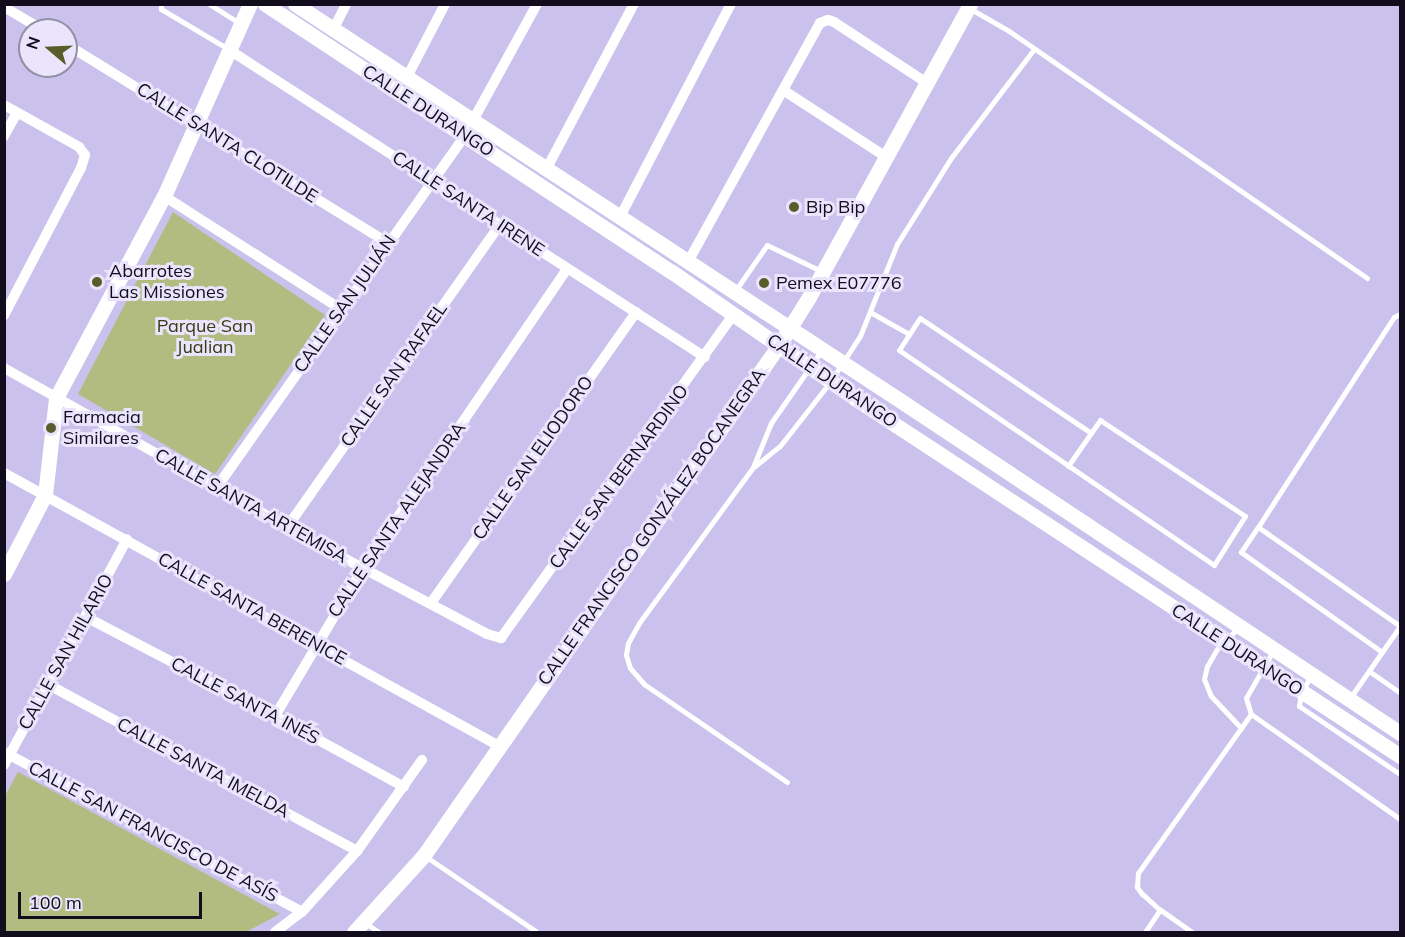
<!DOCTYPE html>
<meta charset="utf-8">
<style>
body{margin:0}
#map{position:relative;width:1405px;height:937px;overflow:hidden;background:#cac1ed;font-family:Mulish,sans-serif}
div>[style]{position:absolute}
.green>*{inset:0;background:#b3bc80}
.lane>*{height:5px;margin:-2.5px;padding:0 2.5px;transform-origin:2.5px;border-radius:2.5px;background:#fff}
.street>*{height:10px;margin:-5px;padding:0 5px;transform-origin:5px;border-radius:5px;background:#fff}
.secondary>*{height:15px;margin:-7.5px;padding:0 7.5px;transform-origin:7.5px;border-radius:7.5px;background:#fff}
.dots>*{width:16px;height:16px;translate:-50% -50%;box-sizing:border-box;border:3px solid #eae5fc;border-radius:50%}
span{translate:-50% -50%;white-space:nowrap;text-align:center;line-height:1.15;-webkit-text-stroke:6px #eae5fc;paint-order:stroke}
.street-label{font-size:18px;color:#110d1c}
.poi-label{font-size:18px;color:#110d1c}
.left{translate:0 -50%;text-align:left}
.park-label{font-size:18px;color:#373b14}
.frame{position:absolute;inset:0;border:6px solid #110d1c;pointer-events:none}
.north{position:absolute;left:18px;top:18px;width:60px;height:60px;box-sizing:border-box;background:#eae5fc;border:2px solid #938fa2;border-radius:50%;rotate:289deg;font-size:16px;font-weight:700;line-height:24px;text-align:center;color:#110d1c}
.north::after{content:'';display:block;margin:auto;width:21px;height:27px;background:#575d2b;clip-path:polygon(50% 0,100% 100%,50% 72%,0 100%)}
.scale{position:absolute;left:18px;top:892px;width:184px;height:27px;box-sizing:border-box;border:3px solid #110d1c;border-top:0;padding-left:8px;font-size:18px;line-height:21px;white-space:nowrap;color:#110d1c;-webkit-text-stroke:4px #eae5fc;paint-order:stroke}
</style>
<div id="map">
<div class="green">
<i style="clip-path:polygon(173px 212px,325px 315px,215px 474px,78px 394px)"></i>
<i style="clip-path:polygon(18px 772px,280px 914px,246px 932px,5px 932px,5px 796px)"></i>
</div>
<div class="lane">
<i style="left:161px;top:4px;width:5px;rotate:90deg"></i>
<i style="left:161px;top:9px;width:78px;rotate:30.8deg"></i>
<i style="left:209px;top:4px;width:38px;rotate:32deg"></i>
<i style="left:969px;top:8px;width:46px;rotate:29.9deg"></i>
<i style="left:1009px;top:31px;width:435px;rotate:34.6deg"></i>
<i style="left:735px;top:291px;width:56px;rotate:-55.2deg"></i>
<i style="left:767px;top:245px;width:60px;rotate:25.7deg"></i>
<i style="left:870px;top:312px;width:45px;rotate:29.4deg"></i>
<i style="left:920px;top:318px;width:206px;rotate:33.9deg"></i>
<i style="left:1091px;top:433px;width:16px;rotate:-55deg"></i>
<i style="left:1100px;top:420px;width:174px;rotate:33.5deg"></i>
<i style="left:1245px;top:516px;width:58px;rotate:122.3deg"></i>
<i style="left:1214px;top:565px;width:381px;rotate:-145.7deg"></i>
<i style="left:899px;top:350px;width:38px;rotate:-57deg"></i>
<i style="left:755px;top:466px;width:32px;rotate:-39deg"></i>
<i style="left:780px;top:446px;width:81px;rotate:-52deg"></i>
<i style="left:830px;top:382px;width:55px;rotate:-56.9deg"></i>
<i style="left:860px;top:336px;width:99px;rotate:-68.1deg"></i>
<i style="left:897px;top:244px;width:102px;rotate:-57.9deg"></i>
<i style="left:951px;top:158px;width:137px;rotate:-52.7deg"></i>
<i style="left:1068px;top:466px;width:40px;rotate:-55.1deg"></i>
<i style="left:1258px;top:527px;width:250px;rotate:-57.1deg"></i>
<i style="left:1394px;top:317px;width:7px;rotate:-27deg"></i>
<i style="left:1239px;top:627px;width:31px;rotate:135deg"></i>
<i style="left:1217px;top:649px;width:20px;rotate:120deg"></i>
<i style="left:1207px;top:666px;width:13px;rotate:103deg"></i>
<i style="left:1204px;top:679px;width:18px;rotate:68deg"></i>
<i style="left:1211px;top:696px;width:44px;rotate:46.8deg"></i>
<i style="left:1273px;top:651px;width:54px;rotate:119.9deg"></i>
<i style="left:1246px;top:698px;width:17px;rotate:73deg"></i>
<i style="left:1251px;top:714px;width:182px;rotate:35.2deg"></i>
<i style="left:1382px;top:652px;width:173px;rotate:-144.7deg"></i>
<i style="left:1241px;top:552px;width:30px;rotate:-56deg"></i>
<i style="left:1258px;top:527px;width:173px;rotate:34.9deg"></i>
<i style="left:1369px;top:671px;width:38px;rotate:35deg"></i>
<i style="left:1311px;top:676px;width:19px;rotate:122deg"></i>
<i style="left:1301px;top:692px;width:14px;rotate:98deg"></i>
<i style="left:1299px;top:706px;width:122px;rotate:34deg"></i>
<i style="left:1350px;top:698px;width:88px;rotate:-55.2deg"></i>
<i style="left:787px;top:782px;width:173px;rotate:-145.6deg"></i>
<i style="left:644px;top:684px;width:21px;rotate:-131deg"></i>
<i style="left:630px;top:668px;width:14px;rotate:-107deg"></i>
<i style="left:626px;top:655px;width:12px;rotate:-81deg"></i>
<i style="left:628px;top:643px;width:23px;rotate:-61deg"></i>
<i style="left:639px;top:623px;width:193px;rotate:-53.8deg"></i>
<i style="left:753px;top:467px;width:48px;rotate:-67.8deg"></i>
<i style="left:771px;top:423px;width:88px;rotate:-55.2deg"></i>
<i style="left:425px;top:856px;width:135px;rotate:34.2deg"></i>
<i style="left:365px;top:923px;width:17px;rotate:33deg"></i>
<i style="left:1145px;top:932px;width:27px;rotate:-56deg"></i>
<i style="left:1192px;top:932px;width:39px;rotate:-145deg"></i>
<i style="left:1160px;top:910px;width:24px;rotate:-138deg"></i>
<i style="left:1142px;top:894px;width:9px;rotate:-126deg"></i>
<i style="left:1137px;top:887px;width:14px;rotate:-86deg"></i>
<i style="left:1138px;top:873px;width:195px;rotate:-54.6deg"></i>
</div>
<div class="street">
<i style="left:4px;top:7px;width:45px;rotate:30.5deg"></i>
<i style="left:333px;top:30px;width:29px;rotate:-63deg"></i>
<i style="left:66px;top:44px;width:379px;rotate:31.7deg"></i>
<i style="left:231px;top:51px;width:564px;rotate:32.85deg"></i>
<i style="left:406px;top:79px;width:85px;rotate:-62.5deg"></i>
<i style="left:783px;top:90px;width:123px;rotate:33deg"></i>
<i style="left:4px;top:105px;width:86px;rotate:29.2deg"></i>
<i style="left:79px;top:147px;width:10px;rotate:53deg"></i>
<i style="left:85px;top:155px;width:14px;rotate:107deg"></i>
<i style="left:81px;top:168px;width:166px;rotate:117.6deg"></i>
<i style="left:4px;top:136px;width:26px;rotate:-61deg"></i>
<i style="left:547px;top:168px;width:186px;rotate:-62.1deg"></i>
<i style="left:164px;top:196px;width:210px;rotate:32.6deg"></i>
<i style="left:620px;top:217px;width:240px;rotate:-62.5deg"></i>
<i style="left:688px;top:262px;width:273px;rotate:-61.1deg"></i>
<i style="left:820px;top:23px;width:9px;rotate:-21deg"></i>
<i style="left:828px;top:20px;width:6px;rotate:18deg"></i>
<i style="left:834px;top:22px;width:111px;rotate:33.3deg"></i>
<i style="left:4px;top:368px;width:364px;rotate:29.3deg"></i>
<i style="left:321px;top:546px;width:188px;rotate:27.9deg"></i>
<i style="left:487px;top:634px;width:15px;rotate:16deg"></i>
<i style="left:501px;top:638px;width:399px;rotate:-54.3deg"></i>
<i style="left:4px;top:473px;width:565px;rotate:28.88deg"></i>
<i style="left:217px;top:487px;width:431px;rotate:-54.8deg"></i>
<i style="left:465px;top:135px;width:149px;rotate:-61.2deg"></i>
<i style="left:288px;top:526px;width:369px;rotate:-54.9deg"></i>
<i style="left:431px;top:603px;width:356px;rotate:-54.8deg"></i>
<i style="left:86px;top:617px;width:213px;rotate:27.6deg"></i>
<i style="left:275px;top:716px;width:147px;rotate:28.8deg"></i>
<i style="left:49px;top:685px;width:350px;rotate:28.3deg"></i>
<i style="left:275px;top:716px;width:172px;rotate:-59.3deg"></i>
<i style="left:363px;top:568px;width:362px;rotate:-55.7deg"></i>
<i style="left:4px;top:752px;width:338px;rotate:28.2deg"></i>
<i style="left:4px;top:765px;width:257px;rotate:-61.4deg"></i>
<i style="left:275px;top:932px;width:34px;rotate:-37deg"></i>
<i style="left:302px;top:912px;width:82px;rotate:-48deg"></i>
<i style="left:357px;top:851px;width:112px;rotate:-54.5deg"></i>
</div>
<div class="secondary">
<i style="left:265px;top:4px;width:487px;rotate:33.4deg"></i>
<i style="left:672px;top:272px;width:224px;rotate:34.6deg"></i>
<i style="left:856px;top:399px;width:651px;rotate:33.27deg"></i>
<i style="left:295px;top:4px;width:732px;rotate:33.23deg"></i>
<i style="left:907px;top:405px;width:592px;rotate:33.64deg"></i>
<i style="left:4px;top:574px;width:89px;rotate:-62.6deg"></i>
<i style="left:45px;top:495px;width:98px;rotate:-83.5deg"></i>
<i style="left:56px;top:398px;width:229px;rotate:-61.9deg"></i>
<i style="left:164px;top:196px;width:210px;rotate:-65.9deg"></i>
<i style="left:354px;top:932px;width:104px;rotate:-47.7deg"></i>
<i style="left:424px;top:855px;width:621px;rotate:-55.16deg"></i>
<i style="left:779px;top:345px;width:57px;rotate:-58deg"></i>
<i style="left:809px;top:297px;width:334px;rotate:-61.2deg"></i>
</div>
<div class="dots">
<i style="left:794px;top:207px;background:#575d2b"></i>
<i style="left:97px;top:282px;background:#575d2b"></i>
<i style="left:764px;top:283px;background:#575d2b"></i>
<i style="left:51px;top:428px;background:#575d2b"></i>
</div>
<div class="street-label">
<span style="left:428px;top:111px;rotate:33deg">CALLE DURANGO</span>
<span style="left:227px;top:143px;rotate:32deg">CALLE SANTA CLOTILDE</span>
<span style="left:468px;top:204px;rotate:33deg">CALLE SANTA IRENE</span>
<span style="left:345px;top:304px;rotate:-55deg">CALLE SAN JULIÁN</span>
<span style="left:394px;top:375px;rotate:-55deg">CALLE SAN RAFAEL</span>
<span style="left:832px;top:381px;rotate:34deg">CALLE DURANGO</span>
<span style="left:533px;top:458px;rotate:-55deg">CALLE SAN ELIODORO</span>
<span style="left:619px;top:477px;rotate:-54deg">CALLE SAN BERNARDINO</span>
<span style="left:251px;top:506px;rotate:29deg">CALLE SANTA ARTEMISA</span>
<span style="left:397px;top:520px;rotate:-56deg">CALLE SANTA ALEJANDRA</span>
<span style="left:652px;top:527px;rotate:-55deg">CALLE FRANCISCO GONZÁLEZ BOCANEGRA</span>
<span style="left:252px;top:609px;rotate:29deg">CALLE SANTA BERENICE</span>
<span style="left:1237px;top:650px;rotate:33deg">CALLE DURANGO</span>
<span style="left:66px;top:652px;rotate:-61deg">CALLE SAN HILARIO</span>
<span style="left:245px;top:701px;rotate:28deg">CALLE SANTA INÉS</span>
<span style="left:203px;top:768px;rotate:28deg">CALLE SANTA IMELDA</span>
<span style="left:153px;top:832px;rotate:28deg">CALLE SAN FRANCISCO DE ASÍS</span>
</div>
<div class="poi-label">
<span class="left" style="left:806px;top:207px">Bip Bip</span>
<span class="left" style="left:109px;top:282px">Abarrotes<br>Las Missiones</span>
<span class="left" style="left:776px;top:283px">Pemex E07776</span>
<span class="left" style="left:63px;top:428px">Farmacia<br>Similares</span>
</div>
<div class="park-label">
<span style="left:205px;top:337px">Parque San<br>Jualian</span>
</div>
<div class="frame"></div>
<div class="north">N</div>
<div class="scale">100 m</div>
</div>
